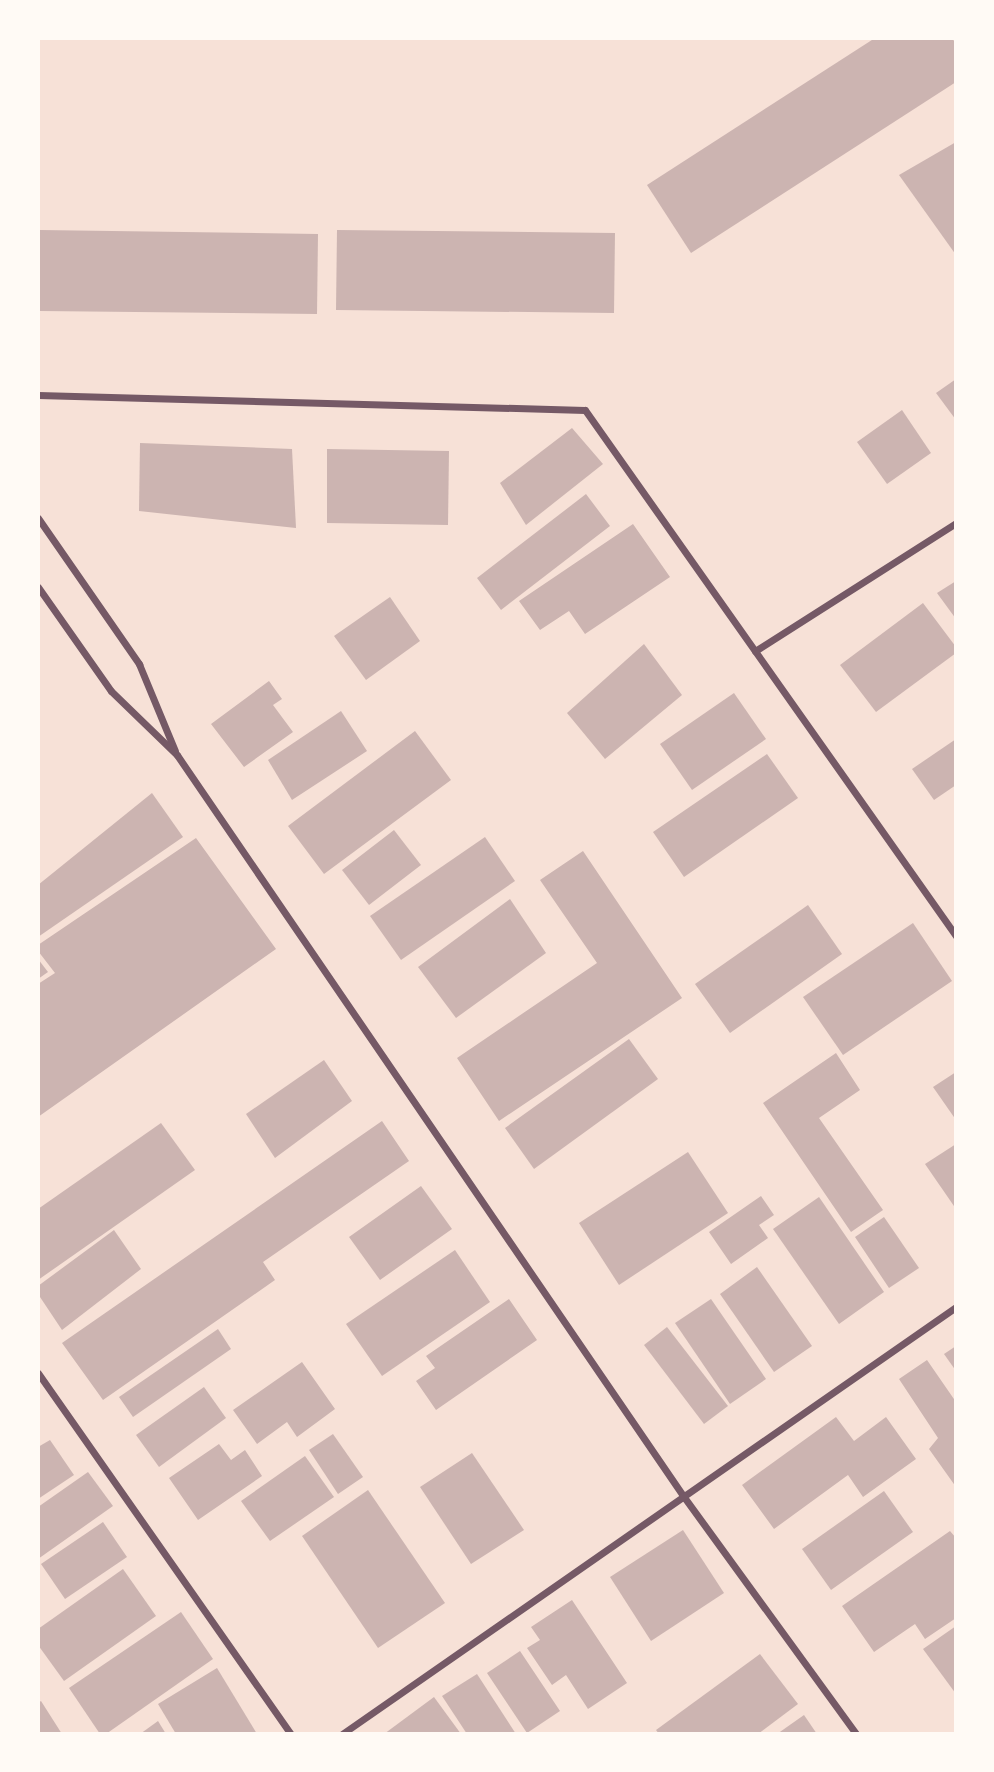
<!DOCTYPE html>
<style>
body{margin:0}
#map{position:relative;width:994px;height:1772px;overflow:hidden;background:#f7e1d7;font-family:"Roboto Condensed",sans-serif}
div>[style]{position:absolute}
.building>*{inset:0;background:#ccb4b1}
.minor>*{height:7px;margin:-3.5px;padding:0 3.5px;transform-origin:3.5px;border-radius:3.5px;background:#755966}
span{translate:-50% -50%;white-space:nowrap;text-align:center;line-height:1.15;-webkit-text-stroke:5px #fffaf5;paint-order:stroke}
.frame{position:absolute;inset:0;border:40px solid #fffaf5;pointer-events:none}
</style>
<div id="map">
<div class="building">
<i style="clip-path:polygon(875px 38px,952px 38px,956px 44px,956px 82px,691px 253px,647px 185px)"></i>
<i style="clip-path:polygon(956px 142px,956px 255px,899px 175px)"></i>
<i style="clip-path:polygon(40px 230px,318px 234px,317px 314px,40px 311px)"></i>
<i style="clip-path:polygon(337px 230px,615px 233px,614px 313px,336px 310px)"></i>
<i style="clip-path:polygon(956px 379px,956px 420px,936px 393px)"></i>
<i style="clip-path:polygon(902px 410px,931px 453px,887px 484px,857px 442px)"></i>
<i style="clip-path:polygon(572px 428px,603px 464px,526px 525px,500px 483px)"></i>
<i style="clip-path:polygon(140px 443px,292px 449px,296px 528px,139px 511px)"></i>
<i style="clip-path:polygon(327px 449px,449px 451px,448px 525px,327px 523px)"></i>
<i style="clip-path:polygon(586px 494px,610px 526px,501px 610px,477px 578px)"></i>
<i style="clip-path:polygon(633px 524px,670px 577px,585px 634px,569px 611px,540px 630px,519px 601px)"></i>
<i style="clip-path:polygon(956px 581px,956px 619px,937px 593px)"></i>
<i style="clip-path:polygon(390px 597px,420px 641px,366px 680px,334px 636px)"></i>
<i style="clip-path:polygon(923px 603px,956px 647px,956px 653px,876px 712px,840px 665px)"></i>
<i style="clip-path:polygon(644px 644px,682px 695px,605px 759px,567px 713px)"></i>
<i style="clip-path:polygon(269px 681px,282px 699px,273px 705px,293px 732px,244px 767px,211px 724px)"></i>
<i style="clip-path:polygon(734px 693px,766px 739px,692px 790px,660px 744px)"></i>
<i style="clip-path:polygon(341px 711px,367px 751px,292px 800px,268px 760px)"></i>
<i style="clip-path:polygon(415px 731px,451px 780px,324px 874px,288px 826px)"></i>
<i style="clip-path:polygon(956px 739px,956px 785px,934px 800px,912px 769px)"></i>
<i style="clip-path:polygon(767px 754px,798px 798px,684px 877px,653px 832px)"></i>
<i style="clip-path:polygon(152px 793px,183px 837px,38px 937px,38px 885px)"></i>
<i style="clip-path:polygon(394px 830px,421px 865px,369px 905px,342px 870px)"></i>
<i style="clip-path:polygon(485px 837px,515px 881px,401px 960px,370px 916px)"></i>
<i style="clip-path:polygon(196px 838px,276px 949px,38px 1117px,38px 984px,55px 973px,38px 951px,38px 945px)"></i>
<i style="clip-path:polygon(583px 851px,682px 998px,499px 1121px,457px 1058px,597px 963px,540px 880px)"></i>
<i style="clip-path:polygon(510px 899px,546px 953px,456px 1018px,418px 967px)"></i>
<i style="clip-path:polygon(808px 905px,842px 954px,730px 1033px,695px 984px)"></i>
<i style="clip-path:polygon(913px 923px,952px 981px,843px 1055px,803px 997px)"></i>
<i style="clip-path:polygon(38px 959px,48px 972px,38px 979px)"></i>
<i style="clip-path:polygon(629px 1039px,658px 1079px,534px 1169px,505px 1128px)"></i>
<i style="clip-path:polygon(836px 1053px,860px 1090px,819px 1118px,883px 1210px,851px 1232px,763px 1103px)"></i>
<i style="clip-path:polygon(324px 1060px,352px 1101px,275px 1158px,246px 1114px)"></i>
<i style="clip-path:polygon(956px 1072px,956px 1120px,933px 1087px)"></i>
<i style="clip-path:polygon(382px 1121px,409px 1161px,263px 1262px,275px 1280px,103px 1400px,62px 1343px)"></i>
<i style="clip-path:polygon(161px 1123px,195px 1170px,38px 1280px,38px 1209px)"></i>
<i style="clip-path:polygon(956px 1144px,956px 1209px,925px 1164px)"></i>
<i style="clip-path:polygon(688px 1152px,728px 1213px,619px 1285px,579px 1223px)"></i>
<i style="clip-path:polygon(421px 1186px,452px 1229px,380px 1280px,349px 1237px)"></i>
<i style="clip-path:polygon(761px 1196px,774px 1215px,759px 1225px,768px 1238px,731px 1264px,709px 1232px)"></i>
<i style="clip-path:polygon(819px 1197px,884px 1292px,839px 1324px,773px 1229px)"></i>
<i style="clip-path:polygon(884px 1217px,919px 1268px,889px 1288px,855px 1237px)"></i>
<i style="clip-path:polygon(114px 1230px,141px 1269px,62px 1330px,38px 1294px,38px 1286px)"></i>
<i style="clip-path:polygon(455px 1250px,490px 1302px,382px 1376px,346px 1324px)"></i>
<i style="clip-path:polygon(757px 1267px,812px 1346px,774px 1372px,720px 1294px)"></i>
<i style="clip-path:polygon(509px 1299px,537px 1340px,436px 1410px,416px 1381px,435px 1368px,426px 1356px)"></i>
<i style="clip-path:polygon(711px 1299px,766px 1379px,730px 1404px,675px 1323px)"></i>
<i style="clip-path:polygon(667px 1327px,728px 1406px,704px 1424px,644px 1345px)"></i>
<i style="clip-path:polygon(218px 1329px,231px 1349px,133px 1417px,119px 1397px)"></i>
<i style="clip-path:polygon(956px 1346px,956px 1371px,944px 1354px)"></i>
<i style="clip-path:polygon(927px 1360px,956px 1402px,956px 1487px,929px 1449px,938px 1438px,899px 1379px)"></i>
<i style="clip-path:polygon(302px 1362px,335px 1409px,297px 1437px,287px 1422px,257px 1444px,233px 1410px)"></i>
<i style="clip-path:polygon(204px 1387px,226px 1418px,159px 1467px,136px 1435px)"></i>
<i style="clip-path:polygon(836px 1417px,854px 1441px,886px 1417px,916px 1459px,863px 1497px,848px 1475px,774px 1529px,742px 1485px)"></i>
<i style="clip-path:polygon(333px 1434px,363px 1477px,338px 1494px,309px 1450px)"></i>
<i style="clip-path:polygon(50px 1440px,74px 1475px,38px 1499px,38px 1447px)"></i>
<i style="clip-path:polygon(219px 1444px,231px 1460px,245px 1450px,262px 1476px,198px 1520px,169px 1478px)"></i>
<i style="clip-path:polygon(472px 1453px,524px 1530px,471px 1564px,420px 1487px)"></i>
<i style="clip-path:polygon(305px 1456px,334px 1497px,270px 1541px,241px 1501px)"></i>
<i style="clip-path:polygon(88px 1472px,113px 1506px,38px 1559px,38px 1507px)"></i>
<i style="clip-path:polygon(368px 1490px,445px 1603px,378px 1648px,302px 1536px)"></i>
<i style="clip-path:polygon(884px 1491px,913px 1532px,831px 1590px,802px 1549px)"></i>
<i style="clip-path:polygon(103px 1522px,127px 1557px,65px 1599px,41px 1564px)"></i>
<i style="clip-path:polygon(683px 1530px,724px 1593px,651px 1641px,610px 1577px)"></i>
<i style="clip-path:polygon(950px 1531px,956px 1538px,956px 1618px,925px 1639px,915px 1624px,874px 1652px,842px 1606px)"></i>
<i style="clip-path:polygon(123px 1569px,156px 1616px,64px 1681px,38px 1645px,38px 1629px)"></i>
<i style="clip-path:polygon(572px 1600px,627px 1683px,588px 1709px,566px 1675px,552px 1685px,527px 1648px,540px 1640px,531px 1627px)"></i>
<i style="clip-path:polygon(181px 1612px,213px 1659px,106px 1734px,100px 1734px,69px 1688px)"></i>
<i style="clip-path:polygon(956px 1626px,956px 1694px,923px 1649px)"></i>
<i style="clip-path:polygon(520px 1651px,560px 1711px,527px 1733px,487px 1673px)"></i>
<i style="clip-path:polygon(760px 1654px,798px 1704px,758px 1734px,659px 1734px,656px 1730px)"></i>
<i style="clip-path:polygon(217px 1668px,257px 1734px,176px 1734px,158px 1704px)"></i>
<i style="clip-path:polygon(477px 1674px,516px 1734px,467px 1734px,442px 1696px)"></i>
<i style="clip-path:polygon(434px 1697px,461px 1734px,384px 1734px)"></i>
<i style="clip-path:polygon(41px 1701px,62px 1734px,38px 1734px,38px 1703px)"></i>
<i style="clip-path:polygon(804px 1715px,817px 1734px,777px 1734px)"></i>
<i style="clip-path:polygon(158px 1721px,166px 1734px,140px 1734px)"></i>
</div>
<div class="minor">
<i style="left:38px;top:395px;width:547px;rotate:1.57deg"></i>
<i style="left:585px;top:410px;width:644px;rotate:54.8deg"></i>
<i style="left:38px;top:518px;width:178px;rotate:55.3deg"></i>
<i style="left:139px;top:664px;width:94px;rotate:67.5deg"></i>
<i style="left:38px;top:587px;width:127px;rotate:54.9deg"></i>
<i style="left:111px;top:691px;width:92px;rotate:44.1deg"></i>
<i style="left:177px;top:755px;width:899px;rotate:55.66deg"></i>
<i style="left:684px;top:1497px;width:293px;rotate:54deg"></i>
<i style="left:755px;top:651px;width:238px;rotate:-32.5deg"></i>
<i style="left:38px;top:1373px;width:441px;rotate:55deg"></i>
<i style="left:342px;top:1734px;width:748px;rotate:-34.82deg"></i>
</div>
<div class="frame"></div>
</div>
